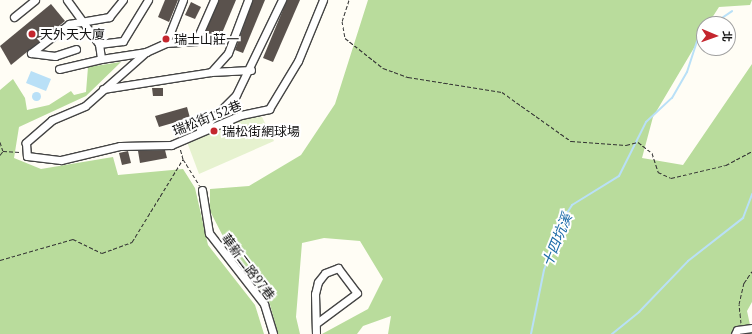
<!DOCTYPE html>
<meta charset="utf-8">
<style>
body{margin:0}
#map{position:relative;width:752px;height:334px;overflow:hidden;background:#fffdf5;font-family:"PT Serif","Noto Sans TC",serif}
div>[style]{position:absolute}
.forest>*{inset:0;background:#b9dc9c}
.pitch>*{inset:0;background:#e6f2cf}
.water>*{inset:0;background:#b9e0f7}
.round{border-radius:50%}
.stream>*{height:2px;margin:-1px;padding:0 1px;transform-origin:1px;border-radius:1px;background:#b9e0f7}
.building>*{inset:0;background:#5a524d}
.path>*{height:1px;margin-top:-0.5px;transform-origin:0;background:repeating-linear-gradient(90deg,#333 0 4px,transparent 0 6px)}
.roads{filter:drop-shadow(1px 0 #444) drop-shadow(-1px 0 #444) drop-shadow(0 1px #444) drop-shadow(0 -1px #444)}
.minor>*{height:7px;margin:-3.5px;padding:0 3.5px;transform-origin:3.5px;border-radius:3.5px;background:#fff}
.dots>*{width:11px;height:11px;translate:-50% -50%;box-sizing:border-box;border:2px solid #fff;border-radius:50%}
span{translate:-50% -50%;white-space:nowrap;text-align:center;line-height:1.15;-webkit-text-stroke:4px #fff;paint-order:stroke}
.poi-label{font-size:13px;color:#111}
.left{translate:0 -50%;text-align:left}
.street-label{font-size:13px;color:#111}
.water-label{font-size:14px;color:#1768a6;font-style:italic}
.north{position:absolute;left:696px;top:16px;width:40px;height:40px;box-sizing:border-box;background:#fff;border:1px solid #a0a0a0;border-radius:50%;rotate:92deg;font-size:11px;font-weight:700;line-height:16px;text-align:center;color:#111}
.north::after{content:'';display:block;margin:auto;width:14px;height:18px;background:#c4262e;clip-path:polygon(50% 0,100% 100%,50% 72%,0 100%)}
</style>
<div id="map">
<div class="forest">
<i style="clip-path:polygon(368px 0,752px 0,750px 5px,719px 7px,708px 24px,704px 24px,704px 31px,653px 117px,642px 158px,683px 165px,752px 64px,752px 302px,747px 311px,752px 334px,388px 334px,391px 316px,363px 326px,357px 334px,322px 334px,368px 309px,383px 279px,360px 241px,324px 238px,302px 243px,296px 317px,300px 334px,278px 334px,269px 301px,229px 248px,210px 211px,210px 189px,249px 186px,301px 155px,335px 104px)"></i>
<i style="clip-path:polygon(121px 62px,86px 96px,19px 127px,14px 158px,41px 169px,113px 157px,118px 175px,183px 169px,195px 188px,208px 245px,255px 305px,264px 334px,0 334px,0 90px,13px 79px,25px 98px,27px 110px,49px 105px,71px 91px,74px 95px,86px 92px,88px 67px)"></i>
</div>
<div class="pitch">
<i style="clip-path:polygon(262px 117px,274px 141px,199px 174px,187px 142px,241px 118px)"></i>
</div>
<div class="water">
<i style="clip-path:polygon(31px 71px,51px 79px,46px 91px,26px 83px)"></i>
<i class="round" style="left:31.5px;top:91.5px;width:9px;height:9px"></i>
</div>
<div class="stream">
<i style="left:713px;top:24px;width:23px;rotate:-34deg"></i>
<i style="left:531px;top:334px;width:65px;rotate:-78.5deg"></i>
<i style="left:544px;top:270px;width:54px;rotate:-69.6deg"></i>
<i style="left:563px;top:219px;width:17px;rotate:-57deg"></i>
<i style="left:572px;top:205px;width:55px;rotate:-31.7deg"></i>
<i style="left:619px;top:176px;width:60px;rotate:-63.4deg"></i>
<i style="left:646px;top:122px;width:35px;rotate:-43deg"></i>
<i style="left:672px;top:98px;width:30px;rotate:-60deg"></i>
<i style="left:687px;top:72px;width:40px;rotate:-72deg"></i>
<i style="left:699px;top:34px;width:6px;rotate:-39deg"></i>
<i style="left:612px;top:334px;width:35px;rotate:-39deg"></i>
<i style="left:639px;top:312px;width:71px;rotate:-46.1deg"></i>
<i style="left:688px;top:261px;width:70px;rotate:-38deg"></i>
<i style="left:743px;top:218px;width:26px;rotate:-69deg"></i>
</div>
<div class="building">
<i style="clip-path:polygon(165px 0,178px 0,169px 22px,158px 17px)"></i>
<i style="clip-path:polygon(219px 0,236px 0,217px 45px,202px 39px)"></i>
<i style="clip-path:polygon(253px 0,265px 0,243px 53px,235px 50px)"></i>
<i style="clip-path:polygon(287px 0,300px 0,273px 62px,263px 58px)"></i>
<i style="clip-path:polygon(191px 2px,201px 7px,195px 19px,185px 15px)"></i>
<i style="clip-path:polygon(51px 4px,65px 21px,11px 65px,0 46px)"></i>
<i style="clip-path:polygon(152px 88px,163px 88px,163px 96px,153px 96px)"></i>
<i style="clip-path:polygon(187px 107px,190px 118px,159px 127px,155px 116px)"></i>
<i style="clip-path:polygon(165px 150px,167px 158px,140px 163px,138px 151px)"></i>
<i style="clip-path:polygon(128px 151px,131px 163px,122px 165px,119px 153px)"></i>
</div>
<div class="path">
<i style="left:349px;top:0;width:22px;rotate:108deg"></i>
<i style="left:342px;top:21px;width:17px;rotate:80deg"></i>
<i style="left:345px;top:38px;width:48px;rotate:38.3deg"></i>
<i style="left:383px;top:68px;width:27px;rotate:20deg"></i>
<i style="left:408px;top:77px;width:95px;rotate:9.1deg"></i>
<i style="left:502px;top:92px;width:85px;rotate:35.4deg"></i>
<i style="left:571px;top:141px;width:55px;rotate:4.2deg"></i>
<i style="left:626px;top:145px;width:12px;rotate:-14deg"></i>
<i style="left:638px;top:142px;width:18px;rotate:38deg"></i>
<i style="left:652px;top:153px;width:20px;rotate:72deg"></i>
<i style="left:658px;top:172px;width:14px;rotate:25deg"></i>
<i style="left:671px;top:178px;width:57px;rotate:-13.3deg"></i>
<i style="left:726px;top:165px;width:30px;rotate:-28deg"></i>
<i style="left:0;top:142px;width:9px;rotate:72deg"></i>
<i style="left:0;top:155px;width:5px;rotate:-53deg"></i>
<i style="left:3px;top:151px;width:17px;rotate:3deg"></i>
<i style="left:183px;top:159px;width:31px;rotate:58deg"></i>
<i style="left:0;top:260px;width:76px;rotate:-16deg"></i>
<i style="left:73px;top:239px;width:32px;rotate:26deg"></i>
<i style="left:102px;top:253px;width:32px;rotate:-20deg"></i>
<i style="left:132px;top:242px;width:97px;rotate:-58.4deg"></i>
<i style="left:183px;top:159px;width:11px;rotate:-105deg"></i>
<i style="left:741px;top:323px;width:19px;rotate:-96deg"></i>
<i style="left:739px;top:304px;width:22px;rotate:-77deg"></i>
<i style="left:744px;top:283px;width:14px;rotate:-56deg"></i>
</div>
<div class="roads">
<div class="minor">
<i style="left:67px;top:0;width:54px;rotate:54deg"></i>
<i style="left:99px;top:44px;width:15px;rotate:82deg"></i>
<i style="left:101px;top:59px;width:46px;rotate:-8.8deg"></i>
<i style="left:183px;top:0;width:46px;rotate:111.6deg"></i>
<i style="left:166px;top:43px;width:22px;rotate:156deg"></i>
<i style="left:146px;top:52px;width:81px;rotate:138.5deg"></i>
<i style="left:85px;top:106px;width:36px;rotate:157deg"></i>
<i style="left:52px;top:120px;width:35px;rotate:139deg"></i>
<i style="left:26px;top:143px;width:13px;rotate:86deg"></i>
<i style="left:27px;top:156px;width:34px;rotate:7deg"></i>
<i style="left:61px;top:160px;width:61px;rotate:-13.3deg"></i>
<i style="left:120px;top:146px;width:51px;rotate:-1.1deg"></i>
<i style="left:171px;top:145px;width:76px;rotate:-23.2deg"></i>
<i style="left:241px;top:115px;width:29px;rotate:-12deg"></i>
<i style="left:269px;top:109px;width:56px;rotate:-58.9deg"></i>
<i style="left:298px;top:61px;width:66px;rotate:-67.7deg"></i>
<i style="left:14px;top:17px;width:27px;rotate:-39deg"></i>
<i style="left:166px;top:43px;width:30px;rotate:-4deg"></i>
<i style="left:196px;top:41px;width:45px;rotate:-66.3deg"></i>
<i style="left:99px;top:44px;width:24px;rotate:-7deg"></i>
<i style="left:123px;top:41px;width:48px;rotate:-58.6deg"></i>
<i style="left:76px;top:49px;width:22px;rotate:162deg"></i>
<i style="left:55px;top:56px;width:24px;rotate:-173deg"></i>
<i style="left:31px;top:53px;width:48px;rotate:-37.3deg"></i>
<i style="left:69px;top:24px;width:41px;rotate:-9.9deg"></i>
<i style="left:109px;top:17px;width:22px;rotate:-51deg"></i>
<i style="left:59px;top:69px;width:43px;rotate:-13.4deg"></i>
<i style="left:211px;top:72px;width:40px;rotate:-2.9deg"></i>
<i style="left:103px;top:89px;width:109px;rotate:-8.9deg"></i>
<i style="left:211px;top:72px;width:25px;rotate:-48deg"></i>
<i style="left:228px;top:53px;width:57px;rotate:-69.3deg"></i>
<i style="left:200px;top:131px;width:51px;rotate:-45deg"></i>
<i style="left:236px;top:95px;width:106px;rotate:-64.2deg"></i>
<i style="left:202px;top:190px;width:44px;rotate:80.8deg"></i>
<i style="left:209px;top:233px;width:90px;rotate:52.2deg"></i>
<i style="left:264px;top:304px;width:31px;rotate:73deg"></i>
<i style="left:316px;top:334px;width:40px;rotate:-91.4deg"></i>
<i style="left:315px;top:294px;width:12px;rotate:-76deg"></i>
<i style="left:318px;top:282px;width:11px;rotate:-52deg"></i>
<i style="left:325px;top:273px;width:14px;rotate:-21deg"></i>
<i style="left:338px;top:268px;width:31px;rotate:53deg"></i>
<i style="left:357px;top:293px;width:49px;rotate:143.4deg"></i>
<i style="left:735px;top:334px;width:4px;rotate:-63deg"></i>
<i style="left:737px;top:330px;width:15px;rotate:-8deg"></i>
</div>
</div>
<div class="dots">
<i style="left:32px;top:34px;background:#c4262e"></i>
<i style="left:166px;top:39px;background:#c4262e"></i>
<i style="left:214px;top:131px;background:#c4262e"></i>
</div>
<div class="poi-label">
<span class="left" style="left:40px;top:34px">天外天大廈</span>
<span class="left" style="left:174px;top:39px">瑞士山莊一</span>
<span class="left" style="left:222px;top:131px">瑞松街網球場</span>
</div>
<div class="street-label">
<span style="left:207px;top:118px;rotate:-22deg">瑞松街152巷</span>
<span style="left:248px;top:267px;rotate:53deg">華新二路97巷</span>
</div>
<div class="water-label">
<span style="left:557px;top:240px;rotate:-68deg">十四坑溪</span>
</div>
<div class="north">北</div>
</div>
